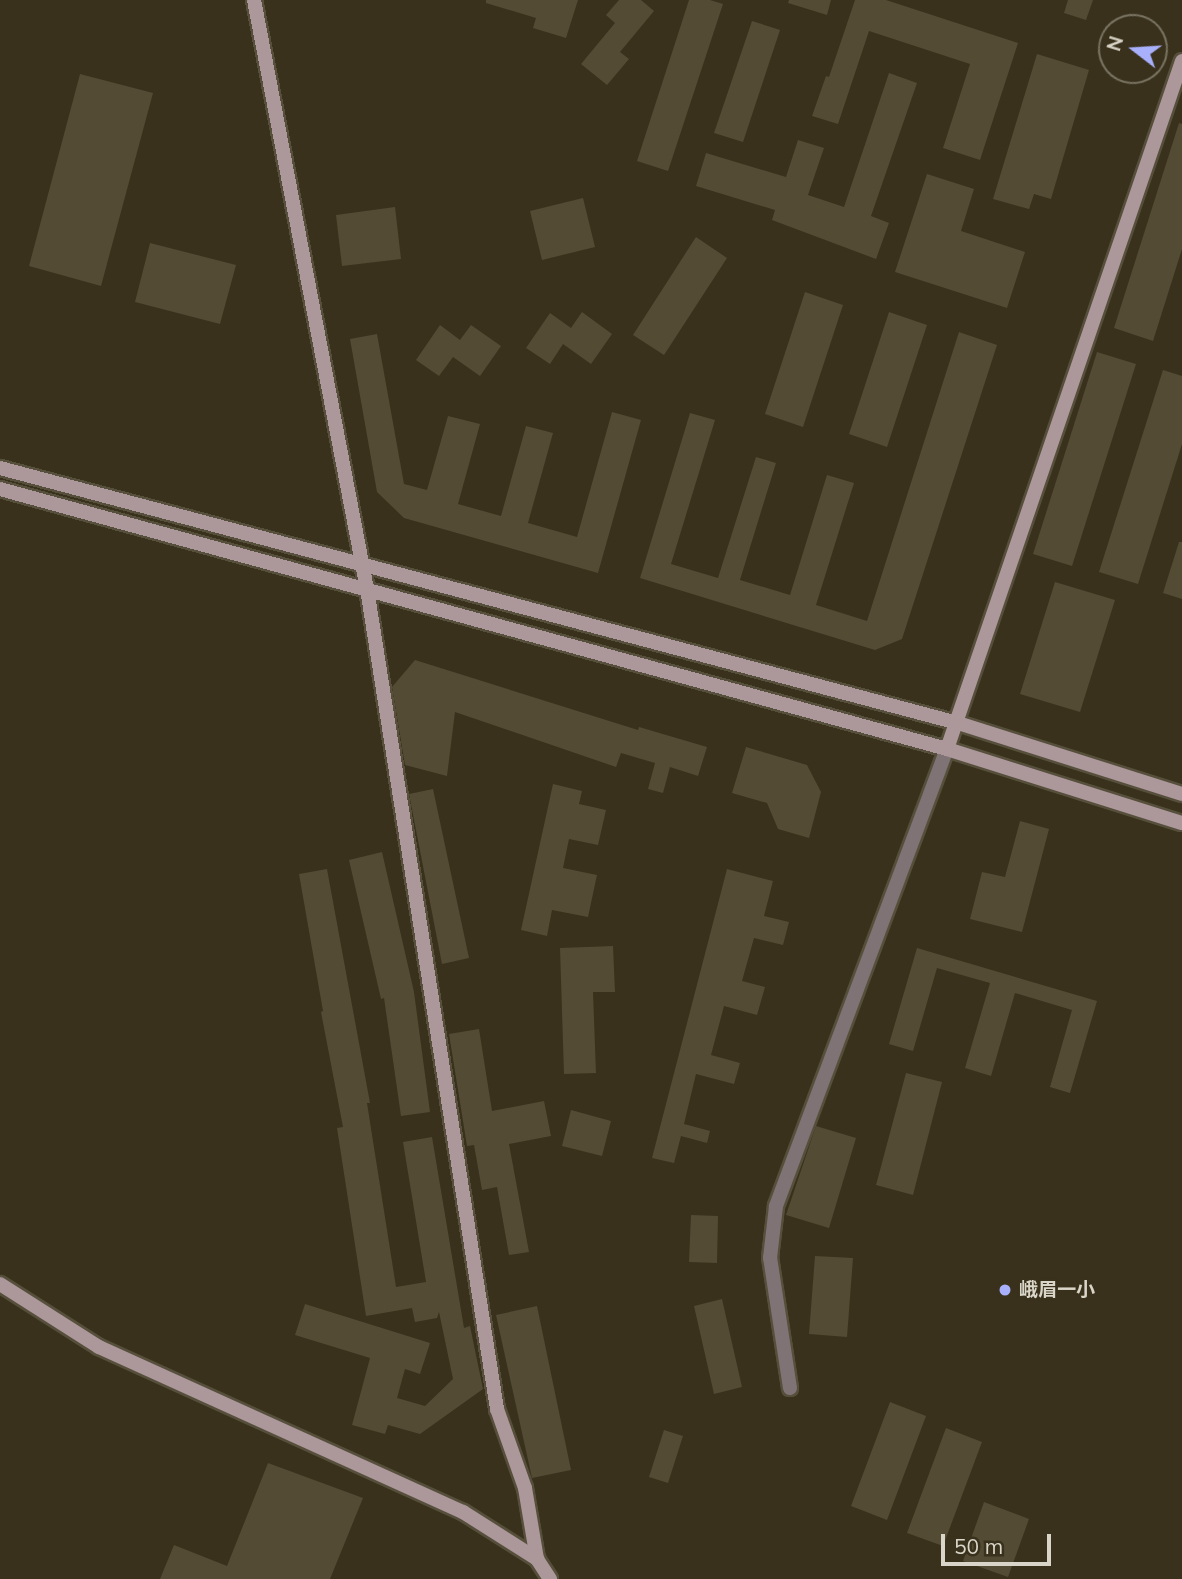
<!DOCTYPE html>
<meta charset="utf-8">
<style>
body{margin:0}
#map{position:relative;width:1182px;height:1579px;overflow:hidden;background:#39311c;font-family:Mulish,"Noto Sans SC",sans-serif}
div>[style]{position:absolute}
.building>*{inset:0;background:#534b34}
.roads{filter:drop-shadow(2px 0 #564f3b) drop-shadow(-2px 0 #564f3b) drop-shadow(0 2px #564f3b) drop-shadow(0 -2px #564f3b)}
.street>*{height:14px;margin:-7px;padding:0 7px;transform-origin:7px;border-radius:7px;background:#807375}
.secondary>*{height:14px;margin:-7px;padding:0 7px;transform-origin:7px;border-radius:7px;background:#ac979b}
.dots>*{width:19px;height:19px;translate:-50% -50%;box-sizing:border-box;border:4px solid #39311c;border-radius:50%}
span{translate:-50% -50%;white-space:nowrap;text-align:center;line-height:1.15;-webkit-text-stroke:5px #39311c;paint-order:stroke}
.poi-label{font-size:19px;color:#d9d5c8;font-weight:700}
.left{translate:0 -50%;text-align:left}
.north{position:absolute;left:1098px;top:14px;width:70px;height:70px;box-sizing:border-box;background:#39311c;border:2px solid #797361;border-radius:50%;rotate:287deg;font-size:19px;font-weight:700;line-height:28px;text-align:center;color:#d9d5c8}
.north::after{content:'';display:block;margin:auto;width:24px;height:32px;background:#a8b0fc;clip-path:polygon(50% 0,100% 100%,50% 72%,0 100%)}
.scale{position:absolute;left:941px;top:1534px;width:110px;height:32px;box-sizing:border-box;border:4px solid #d9d5c8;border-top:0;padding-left:9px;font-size:21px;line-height:24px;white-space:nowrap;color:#d9d5c8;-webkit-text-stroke:5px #39311c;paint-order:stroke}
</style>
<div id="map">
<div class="building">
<i style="clip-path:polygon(486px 0,578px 0,566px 38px,533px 28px,536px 18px,486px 3px)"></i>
<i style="clip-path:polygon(619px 0,641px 0,654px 11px,620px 52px,629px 59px,607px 85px,581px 64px,615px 23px,606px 15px)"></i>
<i style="clip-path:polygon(689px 0,710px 0,723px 4px,668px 171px,637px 161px)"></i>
<i style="clip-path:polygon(789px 0,831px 0,827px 15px,788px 3px)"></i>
<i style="clip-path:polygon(855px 0,886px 0,1018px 43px,980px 160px,943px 148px,970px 64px,869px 31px,838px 124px,812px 116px,826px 76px,829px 77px)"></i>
<i style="clip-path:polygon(1068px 0,1093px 0,1086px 20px,1064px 13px)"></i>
<i style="clip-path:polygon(752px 21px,780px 30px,743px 142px,714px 133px)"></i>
<i style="clip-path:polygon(1037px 54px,1089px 70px,1051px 199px,1034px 194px,1029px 209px,993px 199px)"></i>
<i style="clip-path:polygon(889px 73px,917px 83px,871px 216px,889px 223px,876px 259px,772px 220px,775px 210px,696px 186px,706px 153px,786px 177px,798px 140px,824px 148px,808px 195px,844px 207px)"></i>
<i style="clip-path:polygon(80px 74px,153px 93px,101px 286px,29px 266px)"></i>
<i style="clip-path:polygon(1179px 123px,1182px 124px,1182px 249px,1153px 341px,1114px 328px)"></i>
<i style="clip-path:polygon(927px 174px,974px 189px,961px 231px,1025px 252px,1007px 308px,895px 272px)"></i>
<i style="clip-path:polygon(583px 198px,595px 247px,542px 260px,530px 211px)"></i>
<i style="clip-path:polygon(395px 207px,401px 259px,342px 266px,336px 215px)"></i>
<i style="clip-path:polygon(696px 237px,727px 258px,664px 355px,633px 335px)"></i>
<i style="clip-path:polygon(150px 243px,236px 265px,220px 324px,135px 302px)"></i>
<i style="clip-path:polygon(805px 292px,843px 305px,803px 427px,765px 414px)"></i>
<i style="clip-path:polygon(582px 312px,612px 334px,591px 364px,563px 344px,550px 364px,526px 348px,550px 313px,571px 328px)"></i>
<i style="clip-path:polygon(889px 312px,927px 325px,887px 447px,849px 434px)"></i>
<i style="clip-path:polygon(440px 325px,460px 340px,471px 325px,501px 346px,480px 376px,453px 357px,439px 376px,416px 360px)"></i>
<i style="clip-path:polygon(959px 332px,997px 345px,902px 639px,875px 650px,640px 578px,690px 413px,715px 420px,671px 564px,718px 578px,756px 457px,776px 463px,740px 580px,790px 595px,827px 475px,854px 483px,816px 605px,867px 621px)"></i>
<i style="clip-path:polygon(377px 334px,404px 484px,427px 490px,448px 416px,480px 424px,458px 504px,501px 516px,526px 426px,553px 433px,528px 523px,577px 537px,612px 412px,641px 420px,598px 573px,404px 518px,377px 492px,350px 339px)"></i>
<i style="clip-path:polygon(1097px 352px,1136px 364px,1072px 566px,1033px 554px)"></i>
<i style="clip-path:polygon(1163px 370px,1182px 376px,1182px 444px,1138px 584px,1099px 572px)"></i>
<i style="clip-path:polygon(1179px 542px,1182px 542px,1182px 599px,1163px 593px)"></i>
<i style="clip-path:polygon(1055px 582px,1115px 600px,1080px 712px,1020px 694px)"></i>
<i style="clip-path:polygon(415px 660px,638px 730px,639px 727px,707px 747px,698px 776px,670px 767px,663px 793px,648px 789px,655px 763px,621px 753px,616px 767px,455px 712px,447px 776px,405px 765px,392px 687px)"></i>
<i style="clip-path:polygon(746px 747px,807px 765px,821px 792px,809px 838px,778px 829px,767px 803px,732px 793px)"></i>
<i style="clip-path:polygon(553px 784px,582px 791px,579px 804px,606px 810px,598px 845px,569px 839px,563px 868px,597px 875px,588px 917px,552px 910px,547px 936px,521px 930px)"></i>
<i style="clip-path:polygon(433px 789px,469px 958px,442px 964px,409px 794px)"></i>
<i style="clip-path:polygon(1020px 821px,1049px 829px,1022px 932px,970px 919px,982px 872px,1005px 877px)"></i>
<i style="clip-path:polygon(382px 852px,414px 992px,430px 1112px,401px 1116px,384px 998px,381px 999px,349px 860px)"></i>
<i style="clip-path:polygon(327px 869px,370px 1103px,367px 1103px,396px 1287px,426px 1282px,403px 1142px,432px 1137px,464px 1328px,470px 1326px,483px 1389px,420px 1434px,388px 1425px,385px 1434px,352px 1425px,370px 1358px,295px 1335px,305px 1304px,430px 1343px,420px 1374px,405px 1369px,397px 1398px,425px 1406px,453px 1379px,439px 1312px,437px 1318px,415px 1322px,412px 1308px,366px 1316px,337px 1128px,343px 1127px,321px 1012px,323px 1011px,299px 874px)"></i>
<i style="clip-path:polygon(727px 869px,773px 881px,764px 916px,789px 922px,783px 945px,754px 938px,742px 981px,765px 987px,757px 1015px,724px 1006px,711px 1055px,740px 1063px,734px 1084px,696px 1074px,684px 1124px,710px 1131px,707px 1143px,681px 1136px,674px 1163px,652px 1158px)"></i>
<i style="clip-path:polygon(613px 946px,615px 992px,593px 992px,596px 1073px,564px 1074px,560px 948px)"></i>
<i style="clip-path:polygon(917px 948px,1097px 1001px,1070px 1093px,1050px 1087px,1072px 1010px,1015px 993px,991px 1076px,965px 1068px,990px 983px,937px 968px,913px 1051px,889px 1044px)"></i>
<i style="clip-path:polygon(479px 1029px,492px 1111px,544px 1101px,551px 1136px,509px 1144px,529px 1252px,509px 1255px,497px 1187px,482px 1190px,474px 1145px,467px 1146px,449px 1034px)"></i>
<i style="clip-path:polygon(906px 1073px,942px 1082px,913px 1195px,876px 1185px)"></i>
<i style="clip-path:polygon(571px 1110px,611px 1121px,602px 1156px,562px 1146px)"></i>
<i style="clip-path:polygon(816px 1126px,856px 1138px,829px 1228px,786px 1215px)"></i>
<i style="clip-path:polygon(691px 1215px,718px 1216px,717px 1263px,689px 1262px)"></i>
<i style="clip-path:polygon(815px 1256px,853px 1258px,847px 1337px,809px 1334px)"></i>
<i style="clip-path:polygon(722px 1299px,742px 1387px,714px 1394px,694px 1306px)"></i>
<i style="clip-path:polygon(537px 1306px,571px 1470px,532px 1478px,496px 1315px)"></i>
<i style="clip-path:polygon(890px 1402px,926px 1416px,887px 1520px,851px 1506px)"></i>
<i style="clip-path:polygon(946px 1428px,982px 1442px,943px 1546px,907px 1533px)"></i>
<i style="clip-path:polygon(664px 1430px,683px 1436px,668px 1483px,649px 1477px)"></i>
<i style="clip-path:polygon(268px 1463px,363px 1498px,330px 1579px,160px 1579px,174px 1545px,227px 1566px)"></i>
<i style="clip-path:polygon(984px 1502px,1029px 1519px,1008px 1577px,963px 1561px)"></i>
</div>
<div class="roads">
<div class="street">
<i style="left:790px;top:1388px;width:132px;rotate:-98.7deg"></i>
<i style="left:770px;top:1258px;width:52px;rotate:-83.4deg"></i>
<i style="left:776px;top:1206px;width:488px;rotate:-69.5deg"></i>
</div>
<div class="secondary">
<i style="left:254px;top:0;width:600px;rotate:79.14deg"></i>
<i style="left:367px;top:589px;width:830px;rotate:80.99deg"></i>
<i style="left:497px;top:1409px;width:84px;rotate:70.5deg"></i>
<i style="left:525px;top:1488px;width:72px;rotate:80.4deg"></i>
<i style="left:537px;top:1559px;width:24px;rotate:57deg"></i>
<i style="left:0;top:468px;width:991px;rotate:14.91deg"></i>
<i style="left:958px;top:723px;width:235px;rotate:17.6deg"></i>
<i style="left:0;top:489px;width:982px;rotate:15.35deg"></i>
<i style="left:947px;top:749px;width:246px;rotate:17.5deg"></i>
<i style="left:947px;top:749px;width:727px;rotate:-71.14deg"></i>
<i style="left:0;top:1284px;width:117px;rotate:32.5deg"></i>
<i style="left:99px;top:1347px;width:400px;rotate:24.4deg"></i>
<i style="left:463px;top:1512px;width:88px;rotate:32.4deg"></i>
</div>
</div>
<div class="dots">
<i style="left:1005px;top:1290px;background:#a8b0fc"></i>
</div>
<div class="poi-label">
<span class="left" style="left:1019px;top:1290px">峨眉一小</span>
</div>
<div class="north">N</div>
<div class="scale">50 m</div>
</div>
